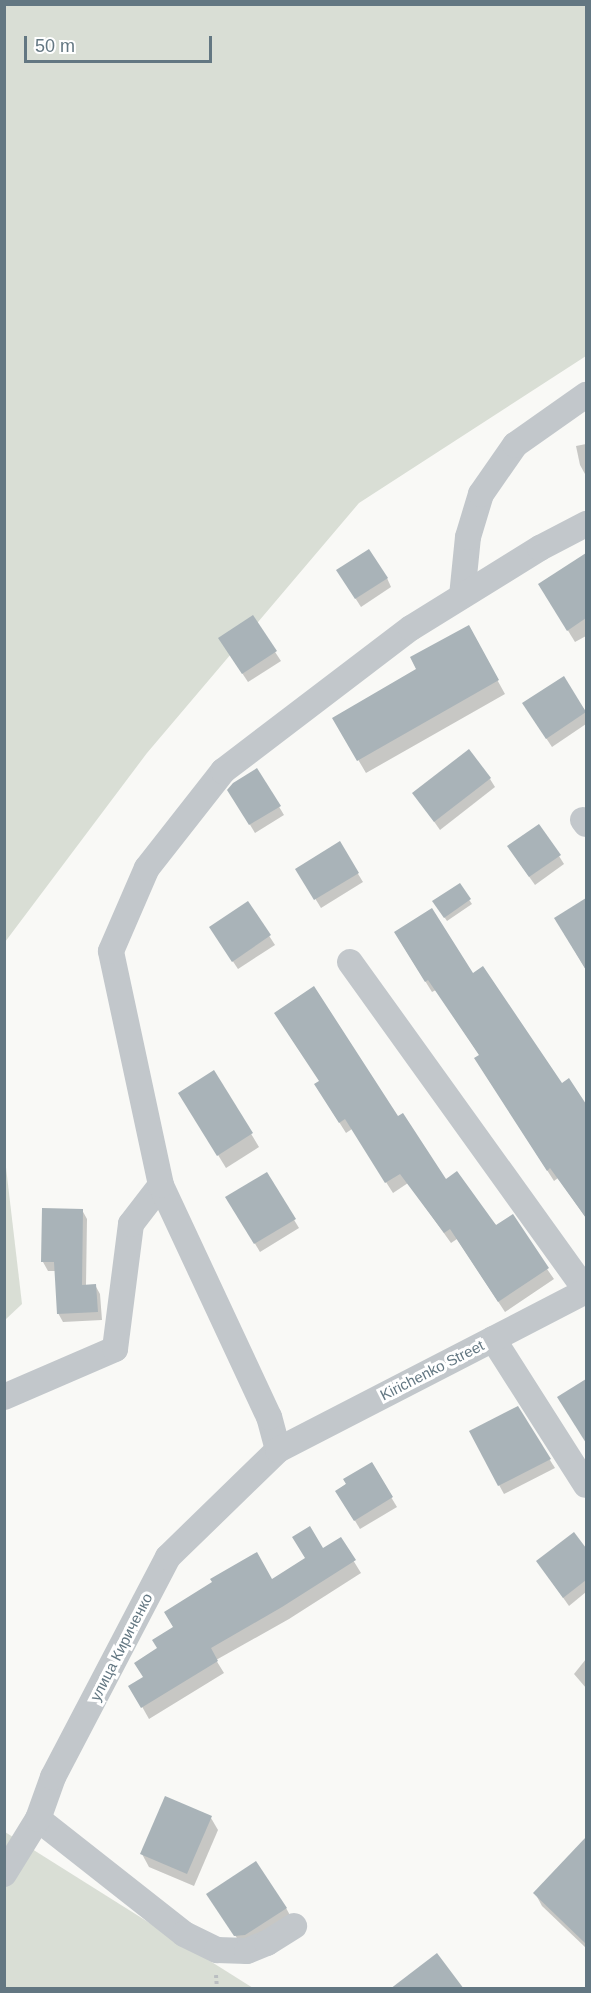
<!DOCTYPE html>
<meta charset="utf-8">
<style>
body{margin:0}
#map{position:relative;width:591px;height:1993px;overflow:hidden;background:#f9f9f6;font-family:Helvetica,sans-serif}
div>[style]{position:absolute}
.green>*{inset:0;background:#d9ded5}
.shadow>*{inset:0;background:#0003}
.building>*{inset:0;background:#a9b3b8}
.path>*{height:4px;margin-top:-2px;transform-origin:0;background:repeating-linear-gradient(90deg,#babec1 0 3px,transparent 0 6px)}
.minor>*{height:26px;margin:-13px;padding:0 13px;transform-origin:13px;border-radius:13px;background:#c2c7cb}
span{translate:-50% -50%;white-space:nowrap;text-align:center;line-height:1.15;-webkit-text-stroke:6px #fff;paint-order:stroke}
.street-label{font-size:15px;color:#637782}
.frame{position:absolute;inset:0;border:6px solid #637782;pointer-events:none}
.scale{position:absolute;left:24px;top:36px;width:188px;height:27px;box-sizing:border-box;border:3px solid #637782;border-top:0;padding-left:8px;font-size:18px;line-height:21px;white-space:nowrap;color:#637782;-webkit-text-stroke:4px #fff;paint-order:stroke}
</style>
<div id="map">
<div class="green">
<i style="clip-path:polygon(5px 5px,586px 5px,586px 356px,359px 503px,147px 753px,5px 942px)"></i>
<i style="clip-path:polygon(5px 1159px,22px 1304px,5px 1320px,4px 1320px)"></i>
<i style="clip-path:polygon(5px 1832px,253px 1988px,5px 1988px)"></i>
</div>
<div class="shadow">
<i style="clip-path:polygon(586px 444px,586px 473px,585px 474px,580px 465px,576px 446px)"></i>
<i style="clip-path:polygon(586px 555px,586px 636px,575px 642px,540px 585px)"></i>
<i style="clip-path:polygon(387px 578px,391px 587px,361px 607px,343px 579px)"></i>
<i style="clip-path:polygon(252px 617px,281px 661px,248px 682px,225px 647px)"></i>
<i style="clip-path:polygon(468px 627px,505px 694px,366px 773px,334px 719px,418px 670px)"></i>
<i style="clip-path:polygon(563px 678px,586px 712px,586px 724px,552px 747px,529px 712px)"></i>
<i style="clip-path:polygon(257px 770px,284px 815px,255px 833px,229px 790px)"></i>
<i style="clip-path:polygon(490px 779px,495px 787px,440px 830px,414px 793px)"></i>
<i style="clip-path:polygon(339px 843px,363px 882px,321px 908px,297px 869px)"></i>
<i style="clip-path:polygon(514px 855px,559px 856px,564px 864px,535px 885px)"></i>
<i style="clip-path:polygon(459px 885px,472px 904px,447px 921px,434px 902px)"></i>
<i style="clip-path:polygon(586px 900px,586px 970px,556px 919px)"></i>
<i style="clip-path:polygon(248px 903px,275px 945px,238px 969px,216px 936px)"></i>
<i style="clip-path:polygon(402px 944px,473px 975px,562px 1085px,569px 1081px,586px 1107px,586px 1218px,558px 1178px,554px 1181px,482px 1069px,480px 1056px,436px 990px,432px 992px)"></i>
<i style="clip-path:polygon(214px 1072px,259px 1147px,226px 1168px,188px 1106px)"></i>
<i style="clip-path:polygon(322px 1095px,398px 1118px,445px 1181px,547px 1269px,554px 1279px,505px 1312px,457px 1239px,451px 1243px,408px 1183px,393px 1193px,352px 1129px,346px 1133px)"></i>
<i style="clip-path:polygon(266px 1174px,299px 1228px,260px 1252px,227px 1197px)"></i>
<i style="clip-path:polygon(82px 1210px,87px 1219px,86px 1286px,95px 1285px,100px 1294px,102px 1320px,63px 1322px,58px 1313px,56px 1271px,48px 1271px,43px 1262px)"></i>
<i style="clip-path:polygon(586px 1380px,586px 1441px,559px 1397px)"></i>
<i style="clip-path:polygon(517px 1408px,555px 1468px,504px 1494px,499px 1485px)"></i>
<i style="clip-path:polygon(371px 1464px,397px 1507px,360px 1529px,337px 1491px)"></i>
<i style="clip-path:polygon(574px 1534px,586px 1550px,586px 1592px,569px 1606px,538px 1562px)"></i>
<i style="clip-path:polygon(340px 1539px,361px 1573px,289px 1619px,216px 1660px,224px 1673px,149px 1719px,131px 1687px,272px 1581px)"></i>
<i style="clip-path:polygon(586px 1659px,586px 1688px,574px 1674px)"></i>
<i style="clip-path:polygon(211px 1818px,218px 1830px,194px 1886px,149px 1867px,142px 1854px)"></i>
<i style="clip-path:polygon(584px 1842px,586px 1844px,586px 1948px,542px 1906px,535px 1893px)"></i>
<i style="clip-path:polygon(213px 1903px,286px 1908px,291px 1917px,241px 1944px)"></i>
</div>
<div class="building">
<i style="clip-path:polygon(369px 549px,388px 578px,355px 599px,336px 570px)"></i>
<i style="clip-path:polygon(586px 553px,586px 618px,567px 631px,538px 584px)"></i>
<i style="clip-path:polygon(253px 615px,277px 651px,242px 674px,218px 638px)"></i>
<i style="clip-path:polygon(469px 625px,499px 680px,357px 761px,332px 718px,416px 669px,410px 657px)"></i>
<i style="clip-path:polygon(564px 676px,586px 712px,546px 739px,522px 703px)"></i>
<i style="clip-path:polygon(469px 749px,491px 778px,434px 822px,412px 793px)"></i>
<i style="clip-path:polygon(257px 768px,281px 806px,249px 825px,227px 790px,233px 783px)"></i>
<i style="clip-path:polygon(539px 824px,561px 855px,529px 877px,507px 846px)"></i>
<i style="clip-path:polygon(340px 841px,359px 873px,314px 900px,295px 869px)"></i>
<i style="clip-path:polygon(460px 883px,471px 899px,444px 918px,432px 901px)"></i>
<i style="clip-path:polygon(586px 898px,586px 970px,554px 918px)"></i>
<i style="clip-path:polygon(248px 901px,271px 935px,232px 962px,209px 927px)"></i>
<i style="clip-path:polygon(432px 908px,473px 973px,483px 966px,562px 1083px,569px 1078px,586px 1104px,586px 1218px,550px 1168px,547px 1171px,474px 1058px,479px 1055px,428px 980px,425px 982px,394px 932px)"></i>
<i style="clip-path:polygon(314px 986px,398px 1116px,403px 1113px,446px 1179px,457px 1171px,496px 1225px,513px 1214px,549px 1268px,498px 1302px,450px 1229px,444px 1233px,400px 1174px,385px 1183px,345px 1119px,339px 1123px,314px 1084px,319px 1081px,274px 1013px)"></i>
<i style="clip-path:polygon(214px 1070px,253px 1133px,217px 1156px,178px 1093px)"></i>
<i style="clip-path:polygon(267px 1172px,296px 1219px,254px 1244px,225px 1197px)"></i>
<i style="clip-path:polygon(42px 1208px,83px 1209px,82px 1285px,96px 1284px,98px 1312px,57px 1314px,54px 1262px,41px 1262px)"></i>
<i style="clip-path:polygon(586px 1379px,586px 1443px,557px 1397px)"></i>
<i style="clip-path:polygon(518px 1406px,551px 1459px,498px 1486px,469px 1431px)"></i>
<i style="clip-path:polygon(372px 1462px,393px 1497px,354px 1521px,335px 1491px,346px 1484px,343px 1479px)"></i>
<i style="clip-path:polygon(310px 1526px,323px 1548px,341px 1537px,356px 1560px,282px 1607px,211px 1648px,218px 1661px,141px 1708px,128px 1686px,143px 1677px,134px 1663px,157px 1648px,152px 1640px,173px 1627px,164px 1612px,212px 1582px,210px 1579px,257px 1552px,272px 1579px,305px 1558px,292px 1537px)"></i>
<i style="clip-path:polygon(574px 1532px,586px 1548px,586px 1580px,563px 1598px,536px 1561px)"></i>
<i style="clip-path:polygon(165px 1796px,212px 1816px,187px 1874px,140px 1854px)"></i>
<i style="clip-path:polygon(586px 1837px,586px 1944px,533px 1893px)"></i>
<i style="clip-path:polygon(256px 1861px,287px 1908px,245px 1935px,234px 1936px,206px 1894px)"></i>
<i style="clip-path:polygon(437px 1953px,464px 1989px,390px 1989px)"></i>
</div>
<div class="path">
<i style="left:216px;top:1975px;width:13px;rotate:86deg"></i>
</div>
<div class="minor">
<i style="left:462px;top:596px;width:59px;rotate:-84.2deg"></i>
<i style="left:468px;top:537px;width:45px;rotate:-73.2deg"></i>
<i style="left:481px;top:494px;width:60px;rotate:-55.2deg"></i>
<i style="left:515px;top:445px;width:87px;rotate:-35.2deg"></i>
<i style="left:583px;top:820px;width:5px;rotate:53deg"></i>
<i style="left:350px;top:962px;width:405px;rotate:54.3deg"></i>
<i style="left:493px;top:1339px;width:173px;rotate:57.5deg"></i>
<i style="left:4px;top:1397px;width:121px;rotate:-23.4deg"></i>
<i style="left:115px;top:1349px;width:126px;rotate:-82.7deg"></i>
<i style="left:131px;top:1224px;width:49px;rotate:-52.4deg"></i>
<i style="left:278px;top:1450px;width:34px;rotate:-105deg"></i>
<i style="left:269px;top:1417px;width:256px;rotate:-115deg"></i>
<i style="left:161px;top:1185px;width:239px;rotate:-102.1deg"></i>
<i style="left:111px;top:951px;width:90px;rotate:-66.6deg"></i>
<i style="left:147px;top:868px;width:123px;rotate:-51.9deg"></i>
<i style="left:223px;top:771px;width:236px;rotate:-37.3deg"></i>
<i style="left:411px;top:628px;width:152px;rotate:-31.8deg"></i>
<i style="left:540px;top:548px;width:52px;rotate:-27.6deg"></i>
<i style="left:38px;top:1819px;width:186px;rotate:38.2deg"></i>
<i style="left:184px;top:1934px;width:37px;rotate:26deg"></i>
<i style="left:217px;top:1950px;width:30px;rotate:2deg"></i>
<i style="left:247px;top:1951px;width:22px;rotate:-22deg"></i>
<i style="left:267px;top:1943px;width:32px;rotate:-32deg"></i>
<i style="left:4px;top:1874px;width:65px;rotate:-58.3deg"></i>
<i style="left:38px;top:1819px;width:45px;rotate:-70.3deg"></i>
<i style="left:53px;top:1777px;width:248px;rotate:-62.4deg"></i>
<i style="left:168px;top:1557px;width:153px;rotate:-44.2deg"></i>
<i style="left:278px;top:1450px;width:347px;rotate:-27.3deg"></i>
</div>
<div class="street-label">
<span style="left:432px;top:1370px;rotate:-27deg">Kirichenko Street</span>
<span style="left:121px;top:1647px;rotate:-63deg">улица Кириченко</span>
</div>
<div class="frame"></div>
<div class="scale">50 m</div>
</div>
